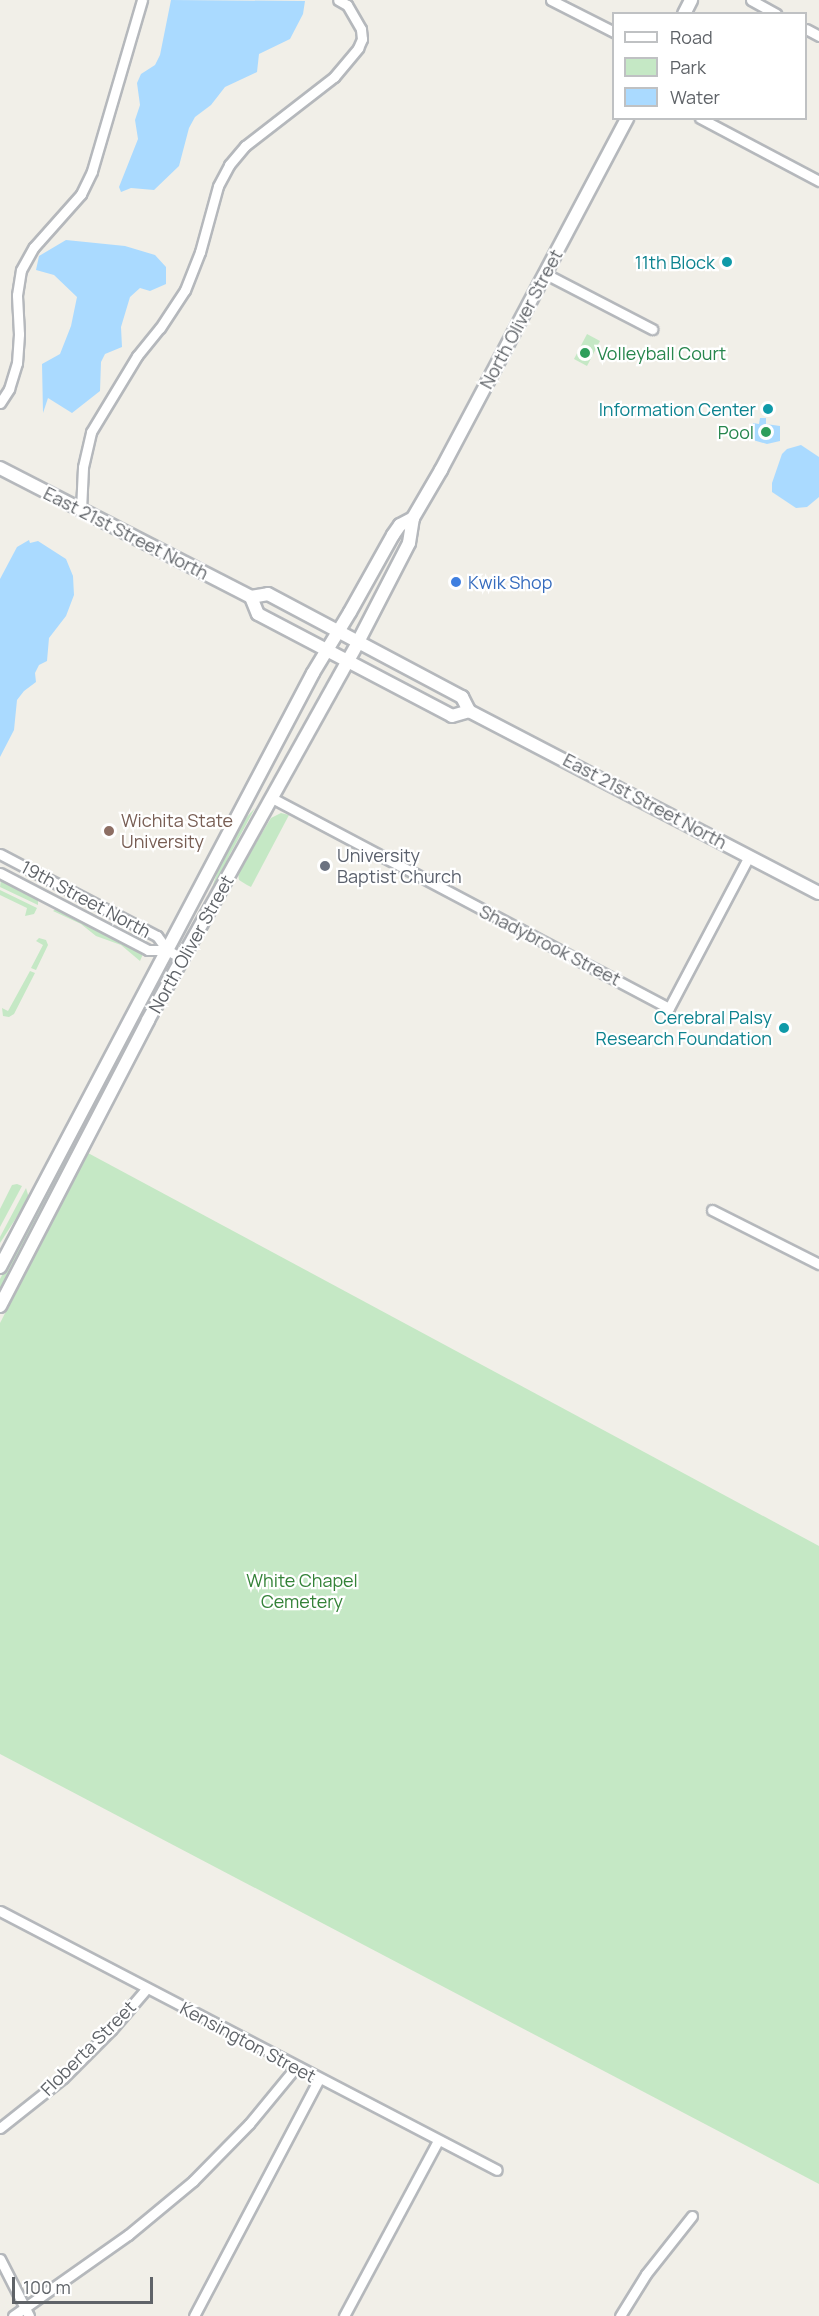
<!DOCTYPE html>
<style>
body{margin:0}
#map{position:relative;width:819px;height:2316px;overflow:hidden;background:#f1efe8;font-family:Manrope,sans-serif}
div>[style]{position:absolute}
.green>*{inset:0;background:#c5e8c5}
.water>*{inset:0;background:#aadaff}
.roads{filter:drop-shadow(2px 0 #b5b8bc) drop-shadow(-2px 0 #b5b8bc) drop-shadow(0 2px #b5b8bc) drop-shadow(0 -2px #b5b8bc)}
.minor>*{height:9px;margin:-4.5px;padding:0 4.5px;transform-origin:4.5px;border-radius:4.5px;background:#fff}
.secondary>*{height:12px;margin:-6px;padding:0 6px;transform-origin:6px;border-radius:6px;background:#fff}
.dots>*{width:16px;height:16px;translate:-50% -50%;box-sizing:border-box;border:3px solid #fff;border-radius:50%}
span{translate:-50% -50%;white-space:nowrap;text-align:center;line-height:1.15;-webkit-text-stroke:4.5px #fff;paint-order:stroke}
.culture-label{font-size:18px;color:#0d838f}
.right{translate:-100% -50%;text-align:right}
.street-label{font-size:18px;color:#5f6368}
.leisure-label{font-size:18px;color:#27864d}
.left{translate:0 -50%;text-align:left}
.shop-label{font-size:18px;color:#366cbe}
.education-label{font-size:18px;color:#785e54}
.worship-label{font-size:18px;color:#5b616d}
.park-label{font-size:18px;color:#348238}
.legend{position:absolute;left:612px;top:12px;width:195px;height:108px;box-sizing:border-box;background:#fff;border:2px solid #bfc1c3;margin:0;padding:8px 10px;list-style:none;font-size:18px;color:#5f6368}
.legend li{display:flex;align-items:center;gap:12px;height:30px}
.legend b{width:30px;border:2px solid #bfc1c3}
.scale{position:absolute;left:12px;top:2277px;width:141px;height:27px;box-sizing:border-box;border:3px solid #5f6368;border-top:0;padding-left:8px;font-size:18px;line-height:21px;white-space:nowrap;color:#5f6368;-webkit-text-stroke:4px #fff;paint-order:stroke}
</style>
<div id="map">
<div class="green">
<i style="clip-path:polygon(587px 334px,600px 341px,587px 366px,574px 359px)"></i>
<i style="clip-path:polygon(255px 808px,229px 856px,222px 876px,186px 937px,211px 891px,219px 867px,245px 819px)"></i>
<i style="clip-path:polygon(281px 813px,289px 815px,251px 887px,247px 885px,239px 880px,238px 873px,271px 818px)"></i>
<i style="clip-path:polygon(1px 879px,21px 892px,38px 898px,38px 905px,0 887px)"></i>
<i style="clip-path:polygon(0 890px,37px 908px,34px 914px,25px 916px,27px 908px,0 895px)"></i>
<i style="clip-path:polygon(56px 909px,143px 954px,140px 961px,121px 945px,96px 936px,81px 924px,53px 911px)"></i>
<i style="clip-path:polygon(39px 938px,46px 940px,48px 945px,36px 970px,31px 968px,43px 945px,36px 941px)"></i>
<i style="clip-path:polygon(30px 971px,35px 973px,14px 1014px,9px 1017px,3px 1016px,2px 1008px,8px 1011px)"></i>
<i style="clip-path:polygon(71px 1145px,76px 1148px,0 1292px,0 1279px)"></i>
<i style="clip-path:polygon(88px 1153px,819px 1546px,819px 2184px,0 1754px,0 1323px)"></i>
<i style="clip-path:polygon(17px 1184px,22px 1186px,0 1227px,0 1209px,12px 1185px)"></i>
<i style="clip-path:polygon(26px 1188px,29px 1198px,0 1243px,0 1237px)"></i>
</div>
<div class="water">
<i style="clip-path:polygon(171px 0,305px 1px,303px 14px,290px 39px,259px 54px,257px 72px,225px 87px,211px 105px,195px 117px,189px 128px,179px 166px,154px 190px,131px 188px,121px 192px,119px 187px,138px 139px,135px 120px,140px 105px,137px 83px,141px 74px,155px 65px,160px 55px)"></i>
<i style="clip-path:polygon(66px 240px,125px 246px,155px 255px,166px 267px,166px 284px,150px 291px,140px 288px,130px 297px,121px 327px,122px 347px,105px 354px,101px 362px,100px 391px,72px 413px,48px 398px,43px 413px,42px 364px,60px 354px,71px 326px,77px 297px,54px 275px,36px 270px,39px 256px)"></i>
<i style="clip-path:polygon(760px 418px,766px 418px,766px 424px,780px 426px,780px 441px,767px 444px,753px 440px,753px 423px,759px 424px)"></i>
<i style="clip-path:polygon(801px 445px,819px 457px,819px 497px,807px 507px,796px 508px,772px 492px,772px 483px,782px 454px,787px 449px)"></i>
<i style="clip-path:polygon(29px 540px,30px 543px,38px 541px,66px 559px,73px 576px,74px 595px,66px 616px,49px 638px,47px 661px,39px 665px,35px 673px,36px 682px,24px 691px,17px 700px,14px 730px,0 757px,0 579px,17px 547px)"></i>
</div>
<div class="roads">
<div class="minor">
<i style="left:551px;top:0;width:71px;rotate:26.9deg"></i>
<i style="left:751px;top:0;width:29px;rotate:29deg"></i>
<i style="left:806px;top:29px;width:15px;rotate:28deg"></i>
<i style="left:700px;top:118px;width:135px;rotate:27.9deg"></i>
<i style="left:544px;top:273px;width:122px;rotate:27.4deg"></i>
<i style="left:0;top:403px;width:17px;rotate:-57deg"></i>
<i style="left:9px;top:389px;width:27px;rotate:-73deg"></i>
<i style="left:17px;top:363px;width:29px;rotate:-86deg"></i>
<i style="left:19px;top:334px;width:39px;rotate:-93deg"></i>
<i style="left:17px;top:295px;width:25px;rotate:-81deg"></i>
<i style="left:21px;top:270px;width:26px;rotate:-61deg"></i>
<i style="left:34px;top:247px;width:71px;rotate:-48.4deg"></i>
<i style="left:81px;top:194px;width:25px;rotate:-64deg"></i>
<i style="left:92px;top:171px;width:178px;rotate:-73.7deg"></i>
<i style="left:81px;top:510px;width:43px;rotate:-87.3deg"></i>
<i style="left:83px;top:467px;width:36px;rotate:-77deg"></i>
<i style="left:91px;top:432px;width:89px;rotate:-58.8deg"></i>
<i style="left:137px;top:356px;width:36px;rotate:-51deg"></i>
<i style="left:160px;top:328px;width:45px;rotate:-56.7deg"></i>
<i style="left:185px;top:290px;width:41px;rotate:-68.5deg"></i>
<i style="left:200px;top:252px;width:68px;rotate:-74.7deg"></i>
<i style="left:218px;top:186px;width:24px;rotate:-62deg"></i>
<i style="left:229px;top:165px;width:25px;rotate:-50deg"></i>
<i style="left:245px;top:146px;width:113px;rotate:-37.8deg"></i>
<i style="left:334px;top:77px;width:38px;rotate:-50deg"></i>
<i style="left:358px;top:48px;width:10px;rotate:-66deg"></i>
<i style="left:362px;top:39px;width:10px;rotate:-96deg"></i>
<i style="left:361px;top:29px;width:28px;rotate:-120deg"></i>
<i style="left:347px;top:5px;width:10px;rotate:-151deg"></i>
<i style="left:272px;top:798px;width:449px;rotate:27.9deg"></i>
<i style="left:669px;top:1008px;width:172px;rotate:-62.2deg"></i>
<i style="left:0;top:854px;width:177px;rotate:27.6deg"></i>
<i style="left:157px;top:936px;width:17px;rotate:54deg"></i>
<i style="left:167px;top:950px;width:18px;rotate:29deg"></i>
<i style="left:0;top:873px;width:167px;rotate:27.5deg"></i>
<i style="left:148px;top:950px;width:19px"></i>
<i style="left:712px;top:1210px;width:120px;rotate:26.8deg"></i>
<i style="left:0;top:1911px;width:560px;rotate:27.53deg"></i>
<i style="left:0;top:2128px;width:80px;rotate:-38.4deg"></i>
<i style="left:63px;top:2078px;width:68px;rotate:-45deg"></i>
<i style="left:111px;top:2030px;width:55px;rotate:-49.4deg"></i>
<i style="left:0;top:2259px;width:64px;rotate:63deg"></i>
<i style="left:13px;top:2316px;width:141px;rotate:-35.2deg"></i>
<i style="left:128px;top:2235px;width:85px;rotate:-39.7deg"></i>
<i style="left:193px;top:2181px;width:80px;rotate:-45.5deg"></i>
<i style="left:249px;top:2124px;width:74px;rotate:-50.5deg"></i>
<i style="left:194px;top:2316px;width:268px;rotate:-62.2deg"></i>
<i style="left:344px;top:2316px;width:199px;rotate:-61.8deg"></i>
<i style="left:620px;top:2316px;width:49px;rotate:-58.2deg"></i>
<i style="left:646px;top:2274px;width:74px;rotate:-51.6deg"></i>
</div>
<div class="secondary">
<i style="left:684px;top:14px;width:16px;rotate:-63deg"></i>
<i style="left:0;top:468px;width:282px;rotate:27.2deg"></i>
<i style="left:251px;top:597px;width:17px;rotate:-10deg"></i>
<i style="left:268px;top:594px;width:220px;rotate:28deg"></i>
<i style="left:462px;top:697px;width:16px;rotate:63deg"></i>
<i style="left:469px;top:711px;width:394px;rotate:27.5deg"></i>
<i style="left:251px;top:597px;width:18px;rotate:68deg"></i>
<i style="left:258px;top:614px;width:219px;rotate:27.7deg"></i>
<i style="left:452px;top:716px;width:18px;rotate:-16deg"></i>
<i style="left:0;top:1267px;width:671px;rotate:-62.21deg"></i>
<i style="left:313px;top:673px;width:71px;rotate:-58.8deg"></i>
<i style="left:350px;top:612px;width:88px;rotate:-60.8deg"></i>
<i style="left:393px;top:535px;width:12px;rotate:-55deg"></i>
<i style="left:400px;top:525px;width:15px;rotate:-28deg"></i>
<i style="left:0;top:1306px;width:322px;rotate:-62.6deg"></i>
<i style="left:148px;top:1020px;width:432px;rotate:-60.9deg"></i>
<i style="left:358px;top:642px;width:111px;rotate:-62.7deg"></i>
<i style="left:409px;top:543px;width:25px;rotate:-81deg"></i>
<i style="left:413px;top:518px;width:56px;rotate:-59.7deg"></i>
<i style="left:441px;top:470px;width:398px;rotate:-62.1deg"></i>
</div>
</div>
<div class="dots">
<i style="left:727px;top:262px;background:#0f9aa8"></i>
<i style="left:585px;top:353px;background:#2e9e5b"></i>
<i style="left:768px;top:409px;background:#0f9aa8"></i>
<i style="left:766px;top:432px;background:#2e9e5b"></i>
<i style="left:456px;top:582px;background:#3f7fe0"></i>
<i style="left:109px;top:831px;background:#8d6e63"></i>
<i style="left:325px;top:866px;background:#6b7280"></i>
<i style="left:784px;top:1028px;background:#0f9aa8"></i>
</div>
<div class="culture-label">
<span class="right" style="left:715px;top:262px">11th Block</span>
<span class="right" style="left:756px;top:409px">Information Center</span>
<span class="right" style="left:772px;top:1028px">Cerebral Palsy<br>Research Foundation</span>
</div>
<div class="street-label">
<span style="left:521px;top:319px;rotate:-62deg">North Oliver Street</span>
<span style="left:126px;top:533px;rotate:27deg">East 21st Street North</span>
<span style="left:645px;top:801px;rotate:28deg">East 21st Street North</span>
<span style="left:86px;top:899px;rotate:28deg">19th Street North</span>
<span style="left:191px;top:944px;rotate:-61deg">North Oliver Street</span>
<span style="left:550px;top:945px;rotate:27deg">Shadybrook Street</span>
<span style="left:248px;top:2042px;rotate:28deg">Kensington Street</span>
<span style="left:88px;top:2048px;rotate:-45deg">Floberta Street</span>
</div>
<div class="leisure-label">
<span class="left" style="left:597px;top:353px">Volleyball Court</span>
<span class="right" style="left:754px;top:432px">Pool</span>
</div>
<div class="shop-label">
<span class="left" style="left:468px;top:582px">Kwik Shop</span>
</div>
<div class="education-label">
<span class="left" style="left:121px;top:831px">Wichita State<br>University</span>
</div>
<div class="worship-label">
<span class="left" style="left:337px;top:866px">University<br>Baptist Church</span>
</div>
<div class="park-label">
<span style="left:302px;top:1591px">White Chapel<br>Cemetery</span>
</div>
<ul class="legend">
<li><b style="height:8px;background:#fff"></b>Road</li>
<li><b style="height:16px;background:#c5e8c5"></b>Park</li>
<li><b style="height:16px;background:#aadaff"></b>Water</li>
</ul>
<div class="scale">100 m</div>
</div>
